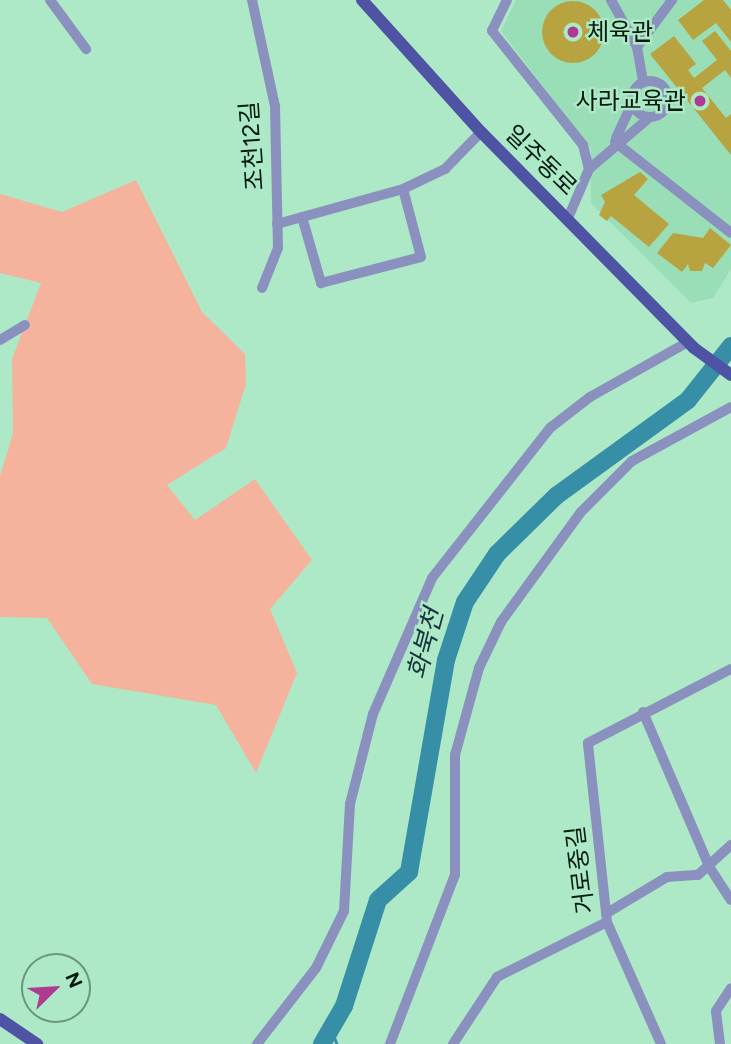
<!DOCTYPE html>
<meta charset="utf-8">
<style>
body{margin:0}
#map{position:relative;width:731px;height:1044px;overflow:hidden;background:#ade9c6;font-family:Figtree,"Noto Sans KR",sans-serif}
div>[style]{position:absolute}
.built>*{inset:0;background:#9adeb7}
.green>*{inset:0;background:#f5b39e}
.stream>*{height:2.5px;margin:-1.25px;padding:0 1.25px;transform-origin:1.25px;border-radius:1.25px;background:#368fa7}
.river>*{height:18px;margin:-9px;padding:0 9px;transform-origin:9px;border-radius:9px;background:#368fa7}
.building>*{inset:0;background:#b7a441}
.round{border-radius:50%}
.minor>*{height:10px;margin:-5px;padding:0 5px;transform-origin:5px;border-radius:5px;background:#8b91bf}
.minor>.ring{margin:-5px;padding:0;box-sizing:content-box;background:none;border:10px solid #8b91bf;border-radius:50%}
.major>*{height:12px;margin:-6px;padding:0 6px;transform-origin:6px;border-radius:6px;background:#4f53a4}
.dots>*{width:19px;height:19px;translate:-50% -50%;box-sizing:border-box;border:4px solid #ade9c6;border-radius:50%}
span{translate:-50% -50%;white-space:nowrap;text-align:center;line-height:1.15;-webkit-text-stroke:5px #ade9c6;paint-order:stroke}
.poi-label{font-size:24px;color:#031a0e}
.left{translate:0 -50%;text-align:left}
.right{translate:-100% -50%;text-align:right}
.street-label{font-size:24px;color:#031a0e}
.water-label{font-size:26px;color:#19343c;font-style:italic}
.north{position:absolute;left:21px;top:953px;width:70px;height:70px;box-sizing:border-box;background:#ade9c6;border:2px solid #69967c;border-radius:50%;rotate:66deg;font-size:19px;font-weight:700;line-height:28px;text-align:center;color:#031a0e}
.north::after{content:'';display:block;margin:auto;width:24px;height:32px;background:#ae3a92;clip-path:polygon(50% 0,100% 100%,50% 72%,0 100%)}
</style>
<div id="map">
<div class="built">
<i style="clip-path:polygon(516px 0,731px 0,731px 269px,713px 298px,691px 303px,591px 203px,591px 149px,501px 31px)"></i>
</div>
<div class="green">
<i style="clip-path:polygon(136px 180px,202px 312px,245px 354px,246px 384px,226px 448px,167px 485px,195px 520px,255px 479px,312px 560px,270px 609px,297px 673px,256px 773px,216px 705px,92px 684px,47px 618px,0 617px,0 476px,13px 433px,12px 359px,41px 283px,0 273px,0 194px,62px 212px)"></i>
</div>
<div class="stream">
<i style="left:331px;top:1029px;width:16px;rotate:68deg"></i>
</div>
<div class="river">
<i style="left:322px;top:1044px;width:44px;rotate:-59.9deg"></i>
<i style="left:344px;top:1006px;width:111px;rotate:-72.2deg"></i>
<i style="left:378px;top:900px;width:42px;rotate:-42.1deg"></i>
<i style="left:409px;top:872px;width:215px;rotate:-80.1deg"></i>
<i style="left:446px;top:660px;width:61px;rotate:-71.9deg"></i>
<i style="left:465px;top:602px;width:58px;rotate:-56.3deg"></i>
<i style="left:497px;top:554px;width:83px;rotate:-44.5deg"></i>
<i style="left:556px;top:496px;width:163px;rotate:-36deg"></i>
<i style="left:688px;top:400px;width:69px;rotate:-51.5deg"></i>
</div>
<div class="building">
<i style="clip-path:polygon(704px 0,723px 0,731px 10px,731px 42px,716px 23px,693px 40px,678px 20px)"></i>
<i class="round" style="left:542px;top:1px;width:62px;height:62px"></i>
<i style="clip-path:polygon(715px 31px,731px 51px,731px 78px,725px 70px,702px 88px,726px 118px,731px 114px,731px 155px,650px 54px,674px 36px,696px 64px,688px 70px,694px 78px,717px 60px,702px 41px)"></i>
<i style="clip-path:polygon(640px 172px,648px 179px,634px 195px,669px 224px,649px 247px,611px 216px,607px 221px,599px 215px,605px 202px,601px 195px)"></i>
<i style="clip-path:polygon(710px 228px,731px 245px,713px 268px,705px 263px,702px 271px,690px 271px,688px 264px,682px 272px,657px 253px,673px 233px,703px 238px)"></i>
</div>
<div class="minor">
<i style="left:50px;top:0;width:61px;rotate:53.7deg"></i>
<i style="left:252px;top:0;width:108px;rotate:77.8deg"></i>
<i style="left:275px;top:106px;width:142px;rotate:88.8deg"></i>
<i style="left:278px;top:248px;width:43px;rotate:111.8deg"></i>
<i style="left:507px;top:0;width:34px;rotate:116deg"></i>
<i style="left:492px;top:31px;width:146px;rotate:51.4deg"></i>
<i style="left:583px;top:145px;width:25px;rotate:76deg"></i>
<i style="left:589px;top:169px;width:51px;rotate:113.1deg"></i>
<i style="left:611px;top:0;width:54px;rotate:61deg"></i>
<i class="ring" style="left:632px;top:81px;width:26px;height:26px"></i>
<i style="left:643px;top:81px;width:35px;rotate:-100deg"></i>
<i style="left:637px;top:47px;width:59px;rotate:-53.3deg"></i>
<i style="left:616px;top:138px;width:38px;rotate:-65deg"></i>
<i style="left:615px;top:142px;width:147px;rotate:38.1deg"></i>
<i style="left:589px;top:169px;width:79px;rotate:-40.4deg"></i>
<i style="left:302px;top:217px;width:69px;rotate:73.9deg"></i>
<i style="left:321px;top:283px;width:103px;rotate:-14.6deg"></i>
<i style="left:421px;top:257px;width:70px;rotate:-104.8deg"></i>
<i style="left:277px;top:224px;width:131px;rotate:-15.5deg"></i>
<i style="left:403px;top:189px;width:47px;rotate:-25.5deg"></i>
<i style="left:445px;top:169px;width:52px;rotate:-45.8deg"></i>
<i style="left:0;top:340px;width:29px;rotate:-31deg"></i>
<i style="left:643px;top:712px;width:170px;rotate:66.8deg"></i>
<i style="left:710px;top:868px;width:38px;rotate:57deg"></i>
<i style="left:607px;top:913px;width:70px;rotate:-31deg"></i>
<i style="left:667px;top:877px;width:31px;rotate:-4deg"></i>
<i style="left:698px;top:875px;width:45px;rotate:-42.3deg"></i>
<i style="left:257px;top:1044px;width:96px;rotate:-52.2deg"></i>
<i style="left:316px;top:968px;width:64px;rotate:-63.8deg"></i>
<i style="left:344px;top:911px;width:107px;rotate:-86.8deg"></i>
<i style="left:350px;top:804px;width:93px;rotate:-75.7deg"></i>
<i style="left:373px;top:714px;width:148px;rotate:-66.5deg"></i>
<i style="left:432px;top:578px;width:191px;rotate:-51.8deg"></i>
<i style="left:550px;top:428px;width:51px;rotate:-37.8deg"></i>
<i style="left:590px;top:397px;width:112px;rotate:-29.3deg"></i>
<i style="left:390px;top:1044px;width:181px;rotate:-69deg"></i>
<i style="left:455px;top:875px;width:120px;rotate:-90deg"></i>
<i style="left:455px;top:755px;width:90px;rotate:-74.6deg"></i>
<i style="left:479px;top:668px;width:51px;rotate:-64.4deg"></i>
<i style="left:501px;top:622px;width:136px;rotate:-54deg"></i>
<i style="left:581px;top:512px;width:72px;rotate:-45deg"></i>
<i style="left:632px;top:461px;width:113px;rotate:-28.6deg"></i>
<i style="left:453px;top:1044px;width:80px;rotate:-56.7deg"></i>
<i style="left:497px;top:977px;width:123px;rotate:-26.6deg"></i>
<i style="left:661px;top:1044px;width:133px;rotate:-113.9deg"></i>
<i style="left:607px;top:922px;width:180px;rotate:-96.1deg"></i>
<i style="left:588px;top:743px;width:161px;rotate:-27.4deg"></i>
<i style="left:720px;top:1044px;width:33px;rotate:-97deg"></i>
<i style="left:716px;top:1011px;width:27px;rotate:-57deg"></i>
</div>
<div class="major">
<i style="left:362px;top:0;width:178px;rotate:48deg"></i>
<i style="left:481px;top:132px;width:303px;rotate:45.4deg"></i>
<i style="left:694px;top:348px;width:46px;rotate:36.1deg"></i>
<i style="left:0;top:1019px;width:45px;rotate:34deg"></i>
</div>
<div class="dots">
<i style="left:573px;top:32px;background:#ae3a92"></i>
<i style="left:700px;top:101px;background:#ae3a92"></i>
</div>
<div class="poi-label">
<span class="left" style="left:587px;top:32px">체육관</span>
<span class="right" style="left:686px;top:101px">사라교육관</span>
</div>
<div class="street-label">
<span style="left:252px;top:146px;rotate:-94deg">조천12길</span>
<span style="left:541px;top:160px;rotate:44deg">일주동로</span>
<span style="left:580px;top:870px;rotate:-97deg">거로중길</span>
</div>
<div class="water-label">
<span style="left:426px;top:644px;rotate:-75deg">화북천</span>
</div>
<div class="north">N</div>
</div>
